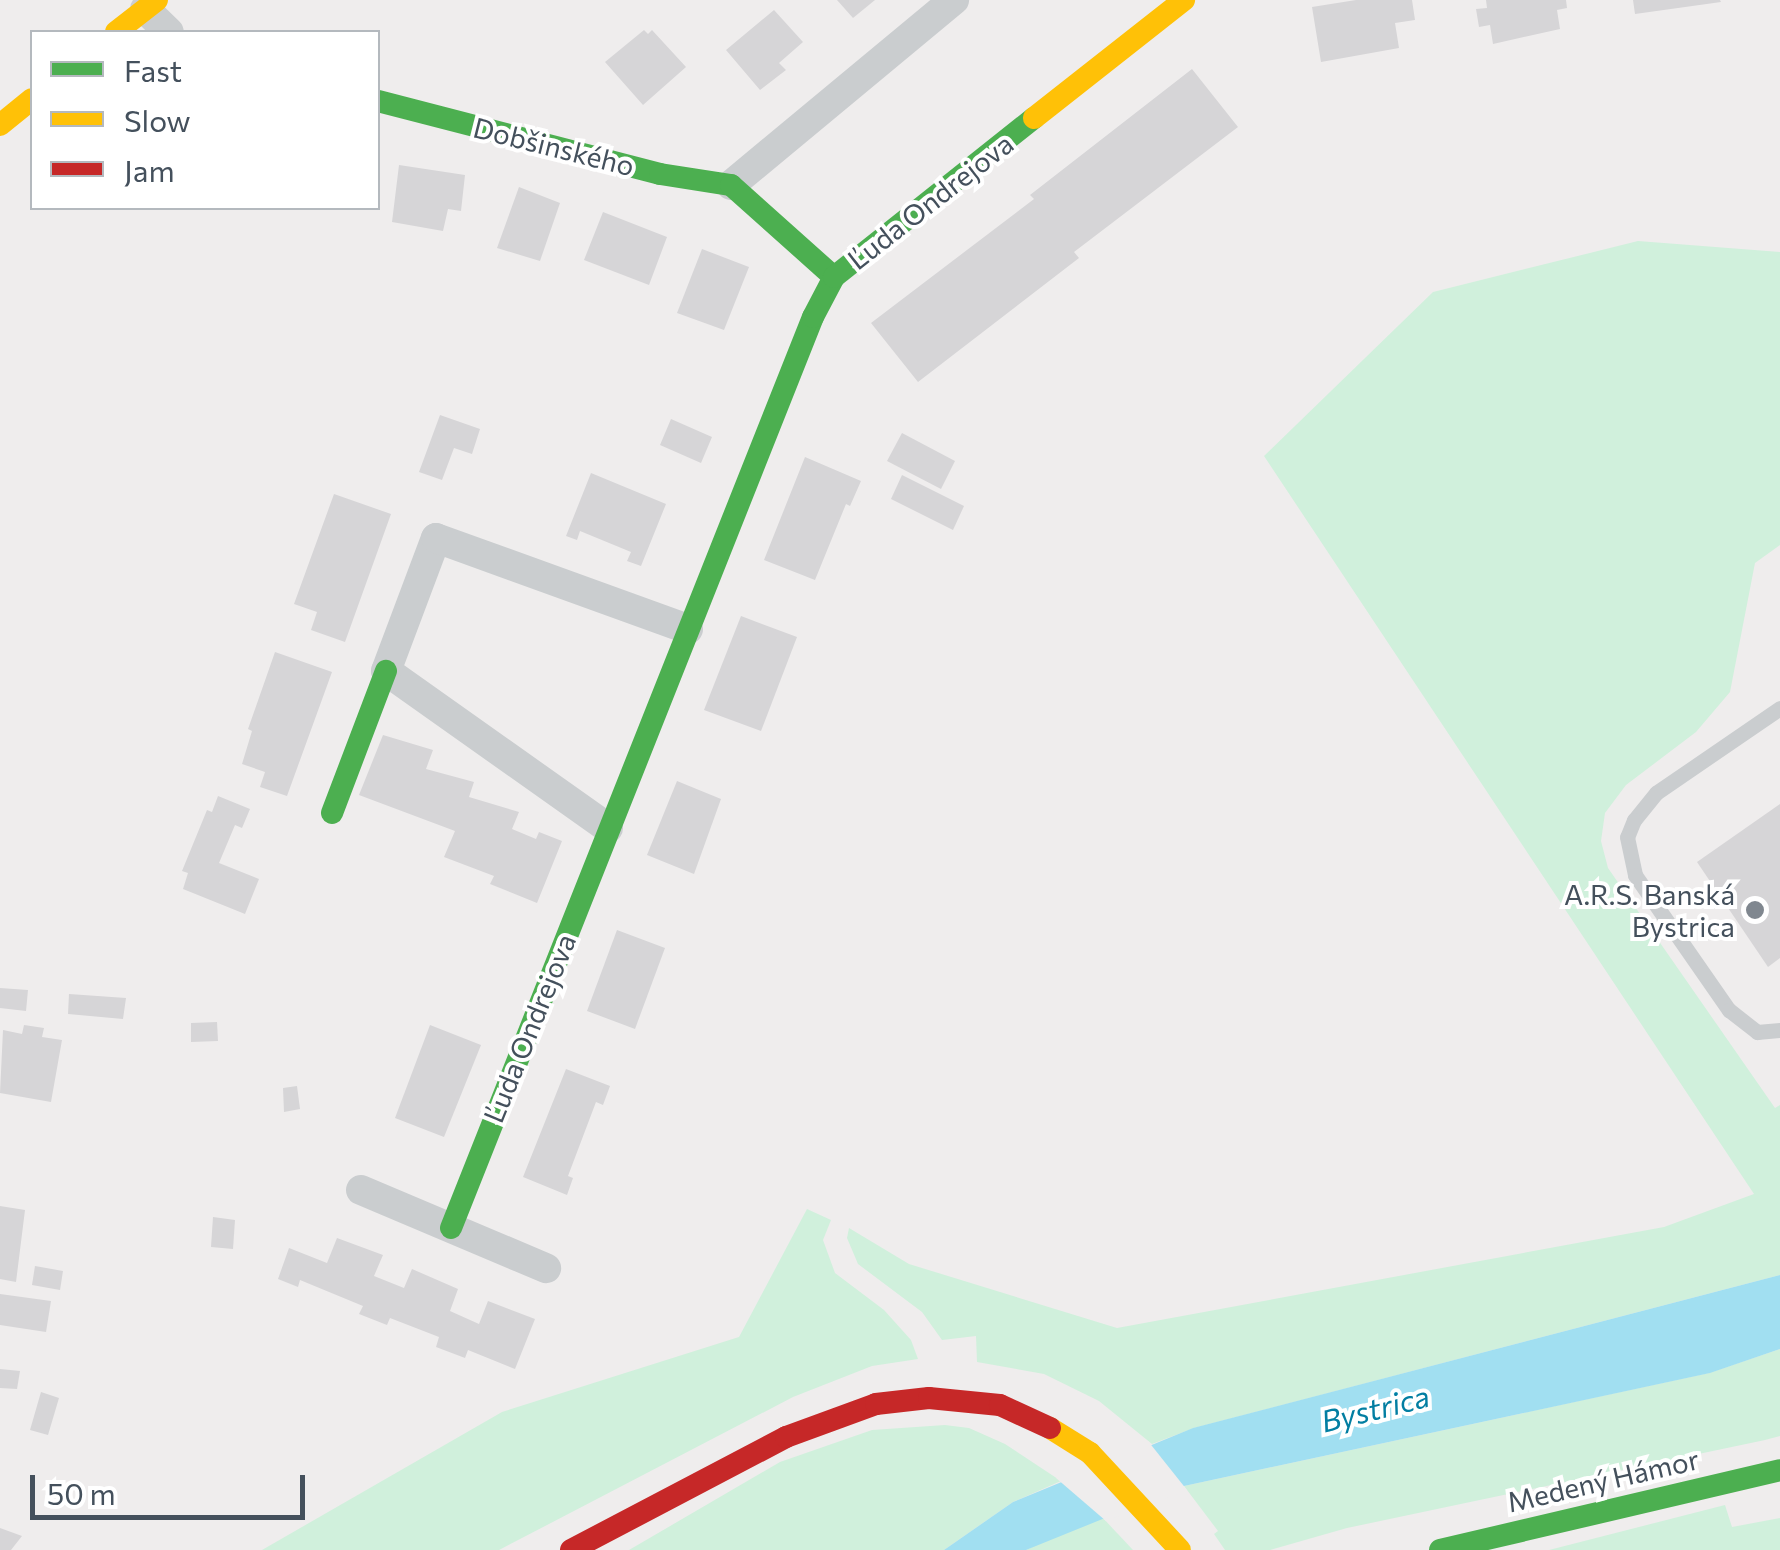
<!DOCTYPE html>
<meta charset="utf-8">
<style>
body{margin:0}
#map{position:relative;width:1780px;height:1550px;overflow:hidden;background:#efeded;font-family:Commissioner,sans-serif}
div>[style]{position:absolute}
.green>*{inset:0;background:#d0f0dc}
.water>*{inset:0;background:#a1dff1}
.pier>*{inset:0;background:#efeded}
.building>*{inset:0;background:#d6d5d7}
.lane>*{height:15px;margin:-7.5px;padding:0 7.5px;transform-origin:7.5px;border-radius:7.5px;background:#cacdcf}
.street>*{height:30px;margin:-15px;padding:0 15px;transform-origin:15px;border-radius:15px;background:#cacdcf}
.fast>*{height:22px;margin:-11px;padding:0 11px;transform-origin:11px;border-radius:11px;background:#4caf50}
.slow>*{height:22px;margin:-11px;padding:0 11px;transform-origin:11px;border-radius:11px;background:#ffc107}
.jam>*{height:22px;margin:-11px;padding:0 11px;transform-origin:11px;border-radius:11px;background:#c62828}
.dots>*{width:28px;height:28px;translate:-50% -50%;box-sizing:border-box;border:5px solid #fff;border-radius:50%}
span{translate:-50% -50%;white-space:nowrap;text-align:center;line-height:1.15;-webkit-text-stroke:8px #fff;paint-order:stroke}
.street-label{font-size:28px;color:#44505c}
.poi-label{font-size:28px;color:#44505c}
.right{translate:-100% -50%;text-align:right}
.water-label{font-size:30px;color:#027ea2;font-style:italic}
.legend{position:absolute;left:30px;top:30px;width:350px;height:180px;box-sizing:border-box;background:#fff;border:2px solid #b4b9be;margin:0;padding:12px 18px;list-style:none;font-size:30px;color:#44505c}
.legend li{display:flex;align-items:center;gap:20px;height:50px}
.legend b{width:50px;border:2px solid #b4b9be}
.scale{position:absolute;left:30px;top:1475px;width:275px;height:45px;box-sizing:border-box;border:5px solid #44505c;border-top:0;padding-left:12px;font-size:30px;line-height:35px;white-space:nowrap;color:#44505c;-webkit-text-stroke:8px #fff;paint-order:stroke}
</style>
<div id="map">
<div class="green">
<i style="clip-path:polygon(1638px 241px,1780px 252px,1780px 545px,1755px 563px,1730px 692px,1696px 732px,1626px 785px,1605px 813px,1601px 841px,1608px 868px,1775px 1108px,1780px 1105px,1780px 1275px,1194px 1428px,1152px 1444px,1099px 1401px,1044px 1374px,977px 1362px,976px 1336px,942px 1340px,922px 1312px,858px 1264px,847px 1238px,849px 1228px,909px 1264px,1117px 1328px,1664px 1227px,1754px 1194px,1264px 456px,1433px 292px)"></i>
<i style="clip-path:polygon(807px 1209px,831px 1220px,823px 1240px,835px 1273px,884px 1310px,911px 1340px,918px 1359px,872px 1366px,793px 1397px,499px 1550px,262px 1550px,502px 1412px,739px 1337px)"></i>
<i style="clip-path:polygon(1780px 1349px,1780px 1436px,1765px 1440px,1347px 1528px,1270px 1550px,1225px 1550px,1214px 1534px,1218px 1531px,1184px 1486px,1709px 1373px)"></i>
<i style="clip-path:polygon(945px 1425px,969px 1428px,1005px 1444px,1061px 1481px,1013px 1502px,944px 1550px,629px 1550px,780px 1462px,872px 1430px)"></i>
<i style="clip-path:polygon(1725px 1505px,1732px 1527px,1780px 1518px,1780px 1550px,1549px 1550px)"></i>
<i style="clip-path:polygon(1102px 1517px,1133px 1550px,1026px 1550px,1060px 1533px)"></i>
</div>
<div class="water">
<i style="clip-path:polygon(1780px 1275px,1780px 1349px,1710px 1373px,1184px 1486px,1026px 1550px,944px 1550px,1013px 1502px,1193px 1428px)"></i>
</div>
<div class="pier">
<i style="clip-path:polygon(1148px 1441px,1187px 1490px,1106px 1521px,1056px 1478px)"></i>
</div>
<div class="building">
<i style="clip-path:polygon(837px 0,875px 0,853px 18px)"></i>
<i style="clip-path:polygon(1356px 0,1412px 0,1415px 20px,1395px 23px,1399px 48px,1321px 62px,1312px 7px)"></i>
<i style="clip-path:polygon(1486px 0,1566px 0,1567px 8px,1557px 10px,1560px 29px,1493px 44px,1490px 25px,1479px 27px,1476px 9px,1487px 8px)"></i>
<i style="clip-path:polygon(1633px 0,1720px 0,1721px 2px,1635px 14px)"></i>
<i style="clip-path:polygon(774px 10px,803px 42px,779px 63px,786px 70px,760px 90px,726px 50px)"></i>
<i style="clip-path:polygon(644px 30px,648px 34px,652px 30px,686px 67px,643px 105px,605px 62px)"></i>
<i style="clip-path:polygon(1192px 69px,1238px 127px,1074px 252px,1079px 258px,918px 382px,871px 323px,1034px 199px,1030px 195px)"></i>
<i style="clip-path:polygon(399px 165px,465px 175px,461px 211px,448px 209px,443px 231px,392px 222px)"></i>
<i style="clip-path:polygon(519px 187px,560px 203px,540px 261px,497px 248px)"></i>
<i style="clip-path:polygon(603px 212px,667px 237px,649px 285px,584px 260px)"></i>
<i style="clip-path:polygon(702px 249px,749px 267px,724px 330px,677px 313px)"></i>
<i style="clip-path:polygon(440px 415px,480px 429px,472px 454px,454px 448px,442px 480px,419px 472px)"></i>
<i style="clip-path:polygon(671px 419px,712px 437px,701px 463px,660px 445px)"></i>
<i style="clip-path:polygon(902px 433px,955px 461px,941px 489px,887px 461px)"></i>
<i style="clip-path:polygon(805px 457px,861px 481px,850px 506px,846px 504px,815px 580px,764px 560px)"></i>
<i style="clip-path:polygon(591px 473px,666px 504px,641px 566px,627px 561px,631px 552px,580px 531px,577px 540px,566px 536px)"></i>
<i style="clip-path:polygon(902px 475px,964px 506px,953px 530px,891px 499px)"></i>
<i style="clip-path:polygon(334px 494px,391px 514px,345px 642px,311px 630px,317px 612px,294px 604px)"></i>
<i style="clip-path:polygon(741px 616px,797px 637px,761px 731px,704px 710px)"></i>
<i style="clip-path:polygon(275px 652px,332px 672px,287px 796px,260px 787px,265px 772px,242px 764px,252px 731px,248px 729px)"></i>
<i style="clip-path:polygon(383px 735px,433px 750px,426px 769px,474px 782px,469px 797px,519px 812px,512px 829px,536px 839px,539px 832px,562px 841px,537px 903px,490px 884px,494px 876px,444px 857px,455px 831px,359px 795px)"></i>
<i style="clip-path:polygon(677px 781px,721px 799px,694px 874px,647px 855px)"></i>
<i style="clip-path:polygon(218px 796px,250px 809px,242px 828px,235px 825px,219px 863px,259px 879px,245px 914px,183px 889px,188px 873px,182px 871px,207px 810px,212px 812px)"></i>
<i style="clip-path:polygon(1780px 804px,1780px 958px,1768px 967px,1697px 862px)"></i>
<i style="clip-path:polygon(617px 930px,665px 948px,635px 1029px,587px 1011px)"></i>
<i style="clip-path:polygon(0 988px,28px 990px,26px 1011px,0 1008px)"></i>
<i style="clip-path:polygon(69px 994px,126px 998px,123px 1019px,68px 1014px)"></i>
<i style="clip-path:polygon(217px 1022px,218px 1041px,191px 1042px,191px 1023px)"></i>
<i style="clip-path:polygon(24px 1025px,44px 1028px,42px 1037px,62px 1040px,51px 1102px,0 1093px,3px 1030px,22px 1034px)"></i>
<i style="clip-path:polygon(430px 1025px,481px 1045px,444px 1137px,395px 1118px)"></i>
<i style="clip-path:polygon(566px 1069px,610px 1086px,603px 1105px,596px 1102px,568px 1176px,573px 1178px,567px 1195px,523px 1177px)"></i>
<i style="clip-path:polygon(297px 1086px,300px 1109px,284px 1112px,283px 1088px)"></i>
<i style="clip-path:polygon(0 1206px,25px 1210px,16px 1282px,0 1279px)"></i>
<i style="clip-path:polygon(213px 1217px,235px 1220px,233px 1249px,211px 1247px)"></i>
<i style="clip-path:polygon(337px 1238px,383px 1255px,374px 1276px,404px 1288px,412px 1269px,458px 1289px,450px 1311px,479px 1324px,488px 1301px,535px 1319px,515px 1369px,468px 1350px,465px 1358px,436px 1347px,439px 1337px,390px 1318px,387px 1325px,359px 1314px,363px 1306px,300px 1280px,298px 1287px,278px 1279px,289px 1248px,327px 1263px)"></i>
<i style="clip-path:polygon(35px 1266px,63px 1271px,60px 1290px,32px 1285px)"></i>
<i style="clip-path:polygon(0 1294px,51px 1301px,46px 1332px,0 1325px)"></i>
<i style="clip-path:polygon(0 1369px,20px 1371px,17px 1389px,0 1388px)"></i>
<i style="clip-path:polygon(41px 1392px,59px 1398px,48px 1435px,30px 1430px)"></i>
<i style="clip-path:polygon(0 1528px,22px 1536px,11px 1550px,0 1550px)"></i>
</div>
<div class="lane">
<i style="left:1780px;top:708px;width:150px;rotate:145.6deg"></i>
<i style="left:1656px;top:793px;width:35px;rotate:129deg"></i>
<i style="left:1634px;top:820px;width:18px;rotate:112deg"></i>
<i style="left:1627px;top:837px;width:39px;rotate:78deg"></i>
<i style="left:1635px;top:875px;width:165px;rotate:55.2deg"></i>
<i style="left:1729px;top:1010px;width:36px;rotate:38deg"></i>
<i style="left:1757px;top:1032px;width:23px;rotate:-5deg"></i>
</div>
<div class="street">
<i style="left:145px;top:9px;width:33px;rotate:44deg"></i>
<i style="left:731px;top:185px;width:290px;rotate:-39.7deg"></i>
<i style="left:608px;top:828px;width:272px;rotate:-144.7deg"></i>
<i style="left:386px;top:671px;width:142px;rotate:-69.4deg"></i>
<i style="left:436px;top:538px;width:268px;rotate:19.9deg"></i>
<i style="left:361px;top:1190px;width:201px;rotate:22.9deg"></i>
</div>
<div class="fast">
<i style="left:378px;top:101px;width:291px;rotate:14.5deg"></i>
<i style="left:660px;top:174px;width:72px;rotate:8.8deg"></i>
<i style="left:731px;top:185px;width:138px;rotate:41.8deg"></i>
<i style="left:332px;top:813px;width:152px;rotate:-69.2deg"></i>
<i style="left:451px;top:1228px;width:980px;rotate:-68.33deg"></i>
<i style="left:813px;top:317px;width:45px;rotate:-62.3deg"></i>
<i style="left:834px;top:277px;width:256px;rotate:-38.5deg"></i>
<i style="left:1440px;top:1550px;width:349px;rotate:-13.2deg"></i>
</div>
<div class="slow">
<i style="left:116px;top:32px;width:52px;rotate:-38deg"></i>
<i style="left:1034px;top:118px;width:191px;rotate:-38.2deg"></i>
<i style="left:0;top:125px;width:41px;rotate:-39.1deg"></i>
<i style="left:1050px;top:1428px;width:47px;rotate:32deg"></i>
<i style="left:1090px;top:1453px;width:132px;rotate:47.1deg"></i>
</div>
<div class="jam">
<i style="left:571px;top:1550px;width:243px;rotate:-27.7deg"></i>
<i style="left:786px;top:1437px;width:96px;rotate:-20.1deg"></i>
<i style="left:876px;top:1404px;width:53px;rotate:-6.5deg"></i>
<i style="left:929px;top:1398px;width:71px;rotate:5.6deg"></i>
<i style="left:1000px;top:1405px;width:55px;rotate:24.7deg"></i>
</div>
<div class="dots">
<i style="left:1755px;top:910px;background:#80878f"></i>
</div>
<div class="street-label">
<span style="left:554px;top:146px;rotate:14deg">Dobšinského</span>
<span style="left:930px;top:201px;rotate:-38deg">Ľuda Ondrejova</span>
<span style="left:529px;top:1028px;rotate:-68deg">Ľuda Ondrejova</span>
<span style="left:1603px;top:1480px;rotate:-13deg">Medený Hámor</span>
</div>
<div class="poi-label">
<span class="right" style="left:1735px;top:910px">A.R.S. Banská<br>Bystrica</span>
</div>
<div class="water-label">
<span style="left:1375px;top:1408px;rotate:-14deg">Bystrica</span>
</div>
<ul class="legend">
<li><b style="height:12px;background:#4caf50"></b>Fast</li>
<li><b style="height:12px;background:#ffc107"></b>Slow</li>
<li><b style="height:12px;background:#c62828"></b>Jam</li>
</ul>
<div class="scale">50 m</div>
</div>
